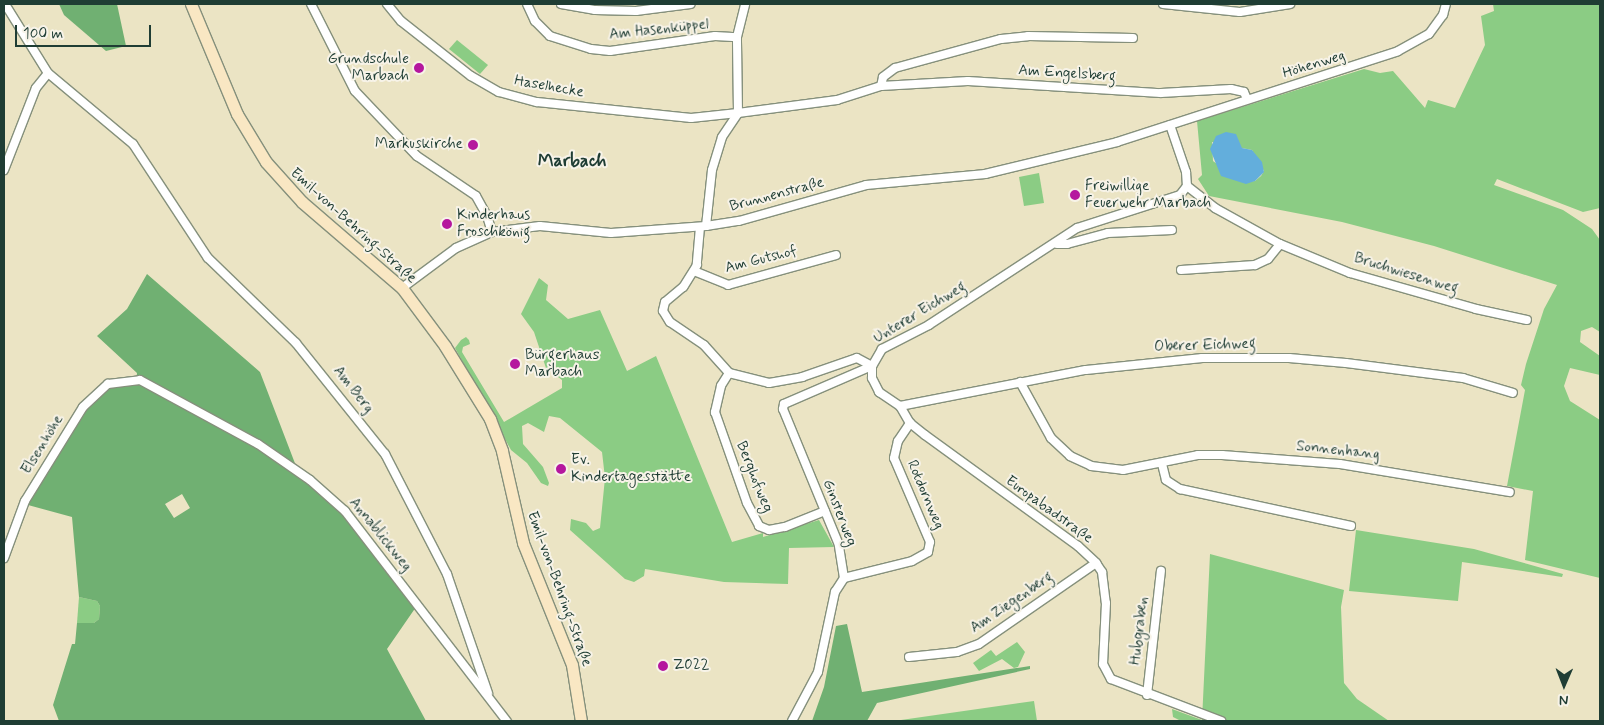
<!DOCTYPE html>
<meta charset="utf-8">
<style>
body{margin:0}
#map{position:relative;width:1604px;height:725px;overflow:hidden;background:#ebe4c4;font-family:Mynerve,sans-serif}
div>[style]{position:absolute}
.green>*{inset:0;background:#8bcc84}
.forest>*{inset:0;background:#70b072}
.water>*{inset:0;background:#63aedc}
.roads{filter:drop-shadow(1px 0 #85907c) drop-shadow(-1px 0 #85907c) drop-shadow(0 1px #85907c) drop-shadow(0 -1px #85907c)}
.street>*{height:8px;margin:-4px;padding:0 4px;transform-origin:4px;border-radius:4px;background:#fff}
.secondary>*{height:11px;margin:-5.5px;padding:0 5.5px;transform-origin:5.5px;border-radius:5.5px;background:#f9e7c3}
.dots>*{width:14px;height:14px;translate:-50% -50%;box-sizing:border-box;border:2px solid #f7f3e8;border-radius:50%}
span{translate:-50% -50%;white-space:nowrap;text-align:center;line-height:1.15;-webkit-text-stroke:4px #f7f3e8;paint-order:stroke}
.street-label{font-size:15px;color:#1f3d34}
.poi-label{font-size:15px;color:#1f3d34}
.right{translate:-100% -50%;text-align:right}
.left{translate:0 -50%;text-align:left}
.quarter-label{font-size:18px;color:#1f3d34;font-weight:700}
.frame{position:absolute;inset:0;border:5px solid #1f3d34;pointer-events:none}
.north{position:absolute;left:1539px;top:660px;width:50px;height:50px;-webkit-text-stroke:4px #f7f3e8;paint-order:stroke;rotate:181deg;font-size:14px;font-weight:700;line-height:20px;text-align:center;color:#1f3d34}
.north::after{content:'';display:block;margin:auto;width:18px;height:22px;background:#1f3d34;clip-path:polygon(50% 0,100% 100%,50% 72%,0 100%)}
.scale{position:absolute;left:15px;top:25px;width:136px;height:22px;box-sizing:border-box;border:2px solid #1f3d34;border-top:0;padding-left:6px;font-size:15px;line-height:18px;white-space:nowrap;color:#1f3d34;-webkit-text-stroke:4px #f7f3e8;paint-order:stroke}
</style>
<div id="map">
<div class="green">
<i style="clip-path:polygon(evenodd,1493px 4px,1600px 4px,1600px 208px,1583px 212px,1497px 179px,1494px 185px,1563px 210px,1592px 229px,1600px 240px,1600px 332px,1592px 327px,1581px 331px,1580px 342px,1600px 356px,1600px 375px,1570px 368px,1564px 386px,1570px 401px,1600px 420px,1600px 578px,1525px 560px,1533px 491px,1507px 486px,1525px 390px,1521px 385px,1526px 364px,1544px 309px,1557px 285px,1434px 246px,1342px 222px,1209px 196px,1198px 179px,1202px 175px,1197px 121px,1364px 69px,1380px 73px,1393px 71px,1425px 108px,1428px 100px,1455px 108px,1485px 45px,1481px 16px,1494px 11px,1493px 4px,1212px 142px,1252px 150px,1264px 171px,1261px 176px,1255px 181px,1243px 182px,1236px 178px,1213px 161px,1212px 142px)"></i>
<i style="clip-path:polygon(457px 40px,488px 65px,480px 74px,449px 49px)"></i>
<i style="clip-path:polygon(1039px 173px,1044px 203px,1024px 206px,1019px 177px)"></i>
<i style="clip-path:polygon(539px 278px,548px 285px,546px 300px,568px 319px,600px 310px,627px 371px,656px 356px,732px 542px,763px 533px,763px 537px,819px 520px,834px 547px,789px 548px,788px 584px,724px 582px,645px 569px,644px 576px,634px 582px,625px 579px,570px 530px,571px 519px,586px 523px,593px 531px,600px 528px,605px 478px,602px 452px,560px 418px,549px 416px,544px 432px,528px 423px,522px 426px,523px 444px,543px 467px,549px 483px,548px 486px,541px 483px,527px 463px,511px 450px,455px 348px,461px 340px,466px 337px,469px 340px,470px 344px,463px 347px,462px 352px,504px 422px,562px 388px,562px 380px,546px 368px,534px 332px,521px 314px)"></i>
<i style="clip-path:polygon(1356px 530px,1474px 549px,1563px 574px,1562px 577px,1462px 562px,1458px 601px,1349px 591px)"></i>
<i style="clip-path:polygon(1210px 554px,1344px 590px,1341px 607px,1344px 683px,1357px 699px,1389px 721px,1181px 721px,1173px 717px,1172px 709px,1202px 720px)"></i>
<i style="clip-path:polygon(79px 597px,97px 601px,100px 606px,99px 619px,94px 623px,77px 623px)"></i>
<i style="clip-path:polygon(1017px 642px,1025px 652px,1018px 667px,1014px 668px,1002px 659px,979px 671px,973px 663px,991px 650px,996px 656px)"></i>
<i style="clip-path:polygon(1034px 701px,1037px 721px,894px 721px)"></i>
</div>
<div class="forest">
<i style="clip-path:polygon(59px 4px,117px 4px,126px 46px,106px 51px,64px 15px)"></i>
<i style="clip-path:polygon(evenodd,147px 274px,260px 372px,296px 466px,309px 484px,342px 513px,416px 607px,387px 649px,426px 721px,59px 721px,53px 705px,72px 644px,75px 644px,77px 623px,94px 623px,99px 619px,100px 606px,97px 601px,79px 597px,72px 517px,28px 505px,85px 408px,110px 386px,136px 382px,137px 373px,97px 336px,127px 309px,147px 274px,182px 494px,190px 508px,174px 518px,165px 504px,182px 494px)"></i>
<i style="clip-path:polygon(847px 624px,862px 692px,1030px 666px,1030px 669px,877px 703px,867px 721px,812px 721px,824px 687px,836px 626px)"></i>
</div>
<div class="water">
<i style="clip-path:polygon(1226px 132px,1236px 134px,1242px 148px,1252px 150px,1262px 162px,1264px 172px,1255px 181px,1246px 184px,1221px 176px,1210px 149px,1216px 136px)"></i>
</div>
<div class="roads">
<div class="street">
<i style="left:5px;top:4px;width:81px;rotate:58.1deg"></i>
<i style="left:48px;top:73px;width:111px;rotate:39.9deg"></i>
<i style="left:133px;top:144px;width:136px;rotate:56.7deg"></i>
<i style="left:208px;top:258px;width:122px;rotate:44deg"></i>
<i style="left:296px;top:343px;width:142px;rotate:51.3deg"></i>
<i style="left:385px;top:454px;width:135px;rotate:62.7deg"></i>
<i style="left:447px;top:574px;width:126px;rotate:71deg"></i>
<i style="left:311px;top:4px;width:97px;rotate:63.2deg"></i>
<i style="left:355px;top:91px;width:90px;rotate:46.4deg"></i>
<i style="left:417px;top:156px;width:71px;rotate:34.1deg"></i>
<i style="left:476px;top:196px;width:23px;rotate:61deg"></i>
<i style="left:487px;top:216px;width:17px;rotate:73deg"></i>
<i style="left:387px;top:4px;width:22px;rotate:51deg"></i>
<i style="left:401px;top:21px;width:89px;rotate:38.2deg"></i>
<i style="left:471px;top:76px;width:32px;rotate:30deg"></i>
<i style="left:499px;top:92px;width:39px;rotate:15deg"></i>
<i style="left:537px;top:102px;width:155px;rotate:5.9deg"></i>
<i style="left:691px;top:118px;width:47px;rotate:-6.1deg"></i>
<i style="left:738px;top:113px;width:76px;rotate:-90.8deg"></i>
<i style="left:737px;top:37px;width:34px;rotate:-76deg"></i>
<i style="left:527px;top:4px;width:19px;rotate:65deg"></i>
<i style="left:535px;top:21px;width:21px;rotate:45deg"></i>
<i style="left:550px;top:36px;width:43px;rotate:17.6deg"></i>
<i style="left:591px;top:49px;width:19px;rotate:6deg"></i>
<i style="left:610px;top:51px;width:106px;rotate:-8.1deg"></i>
<i style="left:715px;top:36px;width:22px;rotate:3deg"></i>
<i style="left:561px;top:4px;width:35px;rotate:10deg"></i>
<i style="left:595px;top:10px;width:41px;rotate:1.4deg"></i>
<i style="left:636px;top:11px;width:55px;rotate:-7.3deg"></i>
<i style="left:1163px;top:4px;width:77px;rotate:5.9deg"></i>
<i style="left:1240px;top:12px;width:51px;rotate:-9.1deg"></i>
<i style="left:881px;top:86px;width:9px;rotate:-77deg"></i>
<i style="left:883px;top:77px;width:15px;rotate:-37deg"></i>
<i style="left:895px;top:68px;width:110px;rotate:-15.3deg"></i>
<i style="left:1001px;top:39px;width:27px;rotate:-6deg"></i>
<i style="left:1028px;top:36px;width:105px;rotate:1.1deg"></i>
<i style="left:1170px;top:125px;width:50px;rotate:71.2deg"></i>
<i style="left:1186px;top:172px;width:14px;rotate:86deg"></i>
<i style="left:1187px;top:186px;width:11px;rotate:128deg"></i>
<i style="left:1180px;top:195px;width:108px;rotate:162.2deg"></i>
<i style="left:1077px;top:228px;width:177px;rotate:146.8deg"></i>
<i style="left:929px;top:325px;width:53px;rotate:152.9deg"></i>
<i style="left:882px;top:349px;width:20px;rotate:120deg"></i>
<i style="left:872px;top:366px;width:12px;rotate:90deg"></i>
<i style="left:872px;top:378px;width:16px;rotate:63deg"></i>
<i style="left:879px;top:392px;width:25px;rotate:34deg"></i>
<i style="left:900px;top:406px;width:20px;rotate:60deg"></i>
<i style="left:910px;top:423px;width:19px;rotate:39deg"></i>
<i style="left:925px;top:435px;width:189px;rotate:36deg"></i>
<i style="left:1078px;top:546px;width:25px;rotate:43deg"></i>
<i style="left:1096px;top:563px;width:11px;rotate:56deg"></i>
<i style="left:1102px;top:572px;width:31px;rotate:83deg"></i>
<i style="left:1106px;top:603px;width:61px;rotate:92.8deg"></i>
<i style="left:1103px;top:664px;width:17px;rotate:62deg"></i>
<i style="left:1111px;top:679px;width:118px;rotate:20.9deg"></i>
<i style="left:4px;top:170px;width:88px;rotate:-68.7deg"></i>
<i style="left:36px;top:88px;width:19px;rotate:-51deg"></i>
<i style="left:1187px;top:186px;width:36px;rotate:38deg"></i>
<i style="left:1215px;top:208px;width:74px;rotate:29deg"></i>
<i style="left:1280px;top:244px;width:76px;rotate:22.5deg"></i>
<i style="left:1350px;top:273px;width:131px;rotate:15.9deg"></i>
<i style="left:1476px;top:309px;width:52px;rotate:12.2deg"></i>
<i style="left:706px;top:226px;width:56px;rotate:-83.9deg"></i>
<i style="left:712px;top:170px;width:34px;rotate:-73deg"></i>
<i style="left:722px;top:137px;width:29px;rotate:-56deg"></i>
<i style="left:738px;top:113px;width:100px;rotate:-7.5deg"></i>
<i style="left:837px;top:100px;width:46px;rotate:-17.7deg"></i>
<i style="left:881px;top:86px;width:87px;rotate:-3.3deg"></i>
<i style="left:968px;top:81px;width:193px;rotate:3.6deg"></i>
<i style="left:1161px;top:93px;width:70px;rotate:-3.3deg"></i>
<i style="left:1231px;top:89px;width:13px;rotate:13deg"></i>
<i style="left:1244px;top:92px;width:8px;rotate:67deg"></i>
<i style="left:700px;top:227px;width:38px;rotate:95deg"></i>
<i style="left:697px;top:265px;width:26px;rotate:122deg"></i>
<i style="left:683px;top:287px;width:23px;rotate:140deg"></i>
<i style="left:665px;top:302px;width:9px;rotate:103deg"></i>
<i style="left:663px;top:311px;width:13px;rotate:58deg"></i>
<i style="left:670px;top:322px;width:41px;rotate:34.1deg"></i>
<i style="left:704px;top:345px;width:38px;rotate:48deg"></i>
<i style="left:729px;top:373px;width:41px;rotate:14deg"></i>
<i style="left:769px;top:383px;width:34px;rotate:-10deg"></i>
<i style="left:802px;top:377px;width:58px;rotate:-19.1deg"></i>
<i style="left:857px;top:358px;width:17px;rotate:28deg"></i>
<i style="left:1057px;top:244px;width:10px"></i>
<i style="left:1067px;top:244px;width:42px;rotate:-15deg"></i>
<i style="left:1108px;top:233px;width:64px;rotate:-2.7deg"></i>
<i style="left:1181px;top:270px;width:74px;rotate:-3.9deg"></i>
<i style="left:1255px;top:265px;width:14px;rotate:-25deg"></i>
<i style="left:1268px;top:259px;width:19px;rotate:-51deg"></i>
<i style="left:694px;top:271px;width:37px;rotate:22deg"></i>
<i style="left:728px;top:285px;width:112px;rotate:-15.5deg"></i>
<i style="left:402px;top:288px;width:67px;rotate:-36.5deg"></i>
<i style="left:456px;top:248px;width:39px;rotate:-24deg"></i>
<i style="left:492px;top:232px;width:48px;rotate:-7.1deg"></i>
<i style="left:540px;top:226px;width:71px;rotate:5.6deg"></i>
<i style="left:611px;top:233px;width:95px;rotate:-4.2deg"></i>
<i style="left:706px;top:226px;width:33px;rotate:-9deg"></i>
<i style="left:739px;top:221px;width:132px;rotate:-15.8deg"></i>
<i style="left:866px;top:185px;width:120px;rotate:-5.3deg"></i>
<i style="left:985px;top:174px;width:136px;rotate:-13.6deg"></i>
<i style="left:1117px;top:142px;width:295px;rotate:-17.9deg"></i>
<i style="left:1398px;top:51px;width:35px;rotate:-29deg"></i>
<i style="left:1429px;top:34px;width:24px;rotate:-54deg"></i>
<i style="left:1443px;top:15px;width:11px;rotate:-75deg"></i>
<i style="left:729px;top:373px;width:15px;rotate:122deg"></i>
<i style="left:721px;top:386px;width:27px;rotate:103deg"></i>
<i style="left:715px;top:412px;width:96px;rotate:70.6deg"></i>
<i style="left:747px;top:503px;width:26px;rotate:62deg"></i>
<i style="left:759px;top:526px;width:11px;rotate:22deg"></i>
<i style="left:769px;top:530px;width:16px;rotate:-11deg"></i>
<i style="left:785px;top:527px;width:43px;rotate:-21.8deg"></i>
<i style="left:1020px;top:382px;width:64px;rotate:61deg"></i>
<i style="left:1051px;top:438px;width:26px;rotate:43deg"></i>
<i style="left:1070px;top:456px;width:23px;rotate:25deg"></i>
<i style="left:1091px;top:466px;width:32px;rotate:7deg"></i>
<i style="left:1123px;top:470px;width:76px;rotate:-11.3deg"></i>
<i style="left:1198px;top:455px;width:24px"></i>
<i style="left:1222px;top:455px;width:118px;rotate:4.4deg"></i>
<i style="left:1340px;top:464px;width:172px;rotate:9.4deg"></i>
<i style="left:900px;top:406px;width:189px;rotate:-11deg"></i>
<i style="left:1086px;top:370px;width:117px;rotate:-5.9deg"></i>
<i style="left:1202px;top:358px;width:87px"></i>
<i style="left:1289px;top:358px;width:57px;rotate:5deg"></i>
<i style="left:1346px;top:363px;width:118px;rotate:7.3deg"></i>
<i style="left:1463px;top:378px;width:52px;rotate:16.7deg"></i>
<i style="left:1162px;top:464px;width:16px;rotate:76deg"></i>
<i style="left:1166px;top:480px;width:17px;rotate:33deg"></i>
<i style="left:1180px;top:489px;width:175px;rotate:12.2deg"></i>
<i style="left:4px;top:558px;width:61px;rotate:-69.8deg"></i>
<i style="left:25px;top:501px;width:110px;rotate:-58.3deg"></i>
<i style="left:83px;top:407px;width:34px;rotate:-43deg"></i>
<i style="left:108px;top:384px;width:32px;rotate:-7deg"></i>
<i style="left:140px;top:380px;width:134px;rotate:28.5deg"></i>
<i style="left:258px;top:444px;width:63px;rotate:34.7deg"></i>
<i style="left:310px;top:480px;width:47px;rotate:41.5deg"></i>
<i style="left:345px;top:511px;width:265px;rotate:52.4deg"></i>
<i style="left:844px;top:578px;width:70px;rotate:-14deg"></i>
<i style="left:912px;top:561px;width:18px;rotate:-29deg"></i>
<i style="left:928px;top:552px;width:10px;rotate:-79deg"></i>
<i style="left:930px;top:542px;width:91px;rotate:-113.2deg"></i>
<i style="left:894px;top:458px;width:17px;rotate:-77deg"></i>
<i style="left:898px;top:441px;width:22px;rotate:-56deg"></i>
<i style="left:909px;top:657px;width:48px;rotate:-5.9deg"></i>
<i style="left:957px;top:652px;width:23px;rotate:-20deg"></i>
<i style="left:979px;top:644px;width:142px;rotate:-34.7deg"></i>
<i style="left:1147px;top:695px;width:125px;rotate:-83.6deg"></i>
<i style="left:792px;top:721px;width:55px;rotate:-62deg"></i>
<i style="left:818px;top:672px;width:82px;rotate:-78deg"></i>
<i style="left:835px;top:592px;width:17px;rotate:-57deg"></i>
<i style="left:844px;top:578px;width:33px;rotate:-99deg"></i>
<i style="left:839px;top:545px;width:147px;rotate:-112.4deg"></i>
<i style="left:783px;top:409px;width:5px;rotate:-79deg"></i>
<i style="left:784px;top:404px;width:96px;rotate:-23.4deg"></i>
</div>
<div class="secondary">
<i style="left:191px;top:4px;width:119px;rotate:67.3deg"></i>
<i style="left:237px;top:114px;width:56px;rotate:58.9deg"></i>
<i style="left:266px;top:162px;width:54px;rotate:48deg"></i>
<i style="left:302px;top:202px;width:132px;rotate:40.7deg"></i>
<i style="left:402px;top:288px;width:72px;rotate:53.4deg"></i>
<i style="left:445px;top:346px;width:86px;rotate:58.3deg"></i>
<i style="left:490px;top:419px;width:34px;rotate:69deg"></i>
<i style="left:502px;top:451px;width:94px;rotate:77.1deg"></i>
<i style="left:523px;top:543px;width:131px;rotate:68.1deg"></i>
<i style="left:572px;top:665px;width:57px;rotate:80.9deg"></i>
</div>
</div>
<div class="dots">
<i style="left:419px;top:68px;background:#b5179e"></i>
<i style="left:473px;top:145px;background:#b5179e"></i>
<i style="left:1075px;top:195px;background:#b5179e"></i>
<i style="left:447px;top:224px;background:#b5179e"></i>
<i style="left:515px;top:364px;background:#b5179e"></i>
<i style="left:561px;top:469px;background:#b5179e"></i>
<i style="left:663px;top:666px;background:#b5179e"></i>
</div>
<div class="street-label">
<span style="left:659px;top:30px;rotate:-6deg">Am Hasenküppel</span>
<span style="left:1314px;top:65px;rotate:-17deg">Höhenweg</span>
<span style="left:1067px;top:74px;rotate:4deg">Am Engelsberg</span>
<span style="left:549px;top:87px;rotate:10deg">Haselhecke</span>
<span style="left:777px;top:195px;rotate:-15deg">Brunnenstraße</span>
<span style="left:353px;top:226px;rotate:42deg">Emil-von-Behring-Straße</span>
<span style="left:761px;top:260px;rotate:-14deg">Am Gutshof</span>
<span style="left:1406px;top:274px;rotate:17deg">Bruchwiesenweg</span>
<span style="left:920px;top:313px;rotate:-31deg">Unterer Eichweg</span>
<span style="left:1205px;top:346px;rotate:-2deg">Oberer Eichweg</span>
<span style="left:353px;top:390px;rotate:52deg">Am Berg</span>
<span style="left:43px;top:445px;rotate:-59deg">Elsenhöhe</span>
<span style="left:1338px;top:451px;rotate:6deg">Sonnenhang</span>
<span style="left:754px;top:477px;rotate:68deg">Berghofweg</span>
<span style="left:925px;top:495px;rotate:67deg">Rotdornweg</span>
<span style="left:1049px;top:510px;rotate:36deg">Europabadstraße</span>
<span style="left:839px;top:513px;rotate:69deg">Ginsterweg</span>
<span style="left:380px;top:535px;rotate:51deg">Annablickweg</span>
<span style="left:559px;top:589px;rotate:70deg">Emil-von-Behring-Straße</span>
<span style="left:1012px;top:603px;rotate:-34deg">Am Ziegenberg</span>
<span style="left:1140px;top:631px;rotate:-83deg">Hubgraben</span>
</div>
<div class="poi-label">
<span class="right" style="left:409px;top:68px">Grundschule<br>Marbach</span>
<span class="right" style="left:463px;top:145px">Markuskirche</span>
<span class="left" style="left:1085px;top:195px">Freiwillige<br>Feuerwehr Marbach</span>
<span class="left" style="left:457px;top:224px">Kinderhaus<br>Froschkönig</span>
<span class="left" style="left:525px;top:364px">Bürgerhaus<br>Marbach</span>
<span class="left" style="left:571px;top:469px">Ev.<br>Kindertagesstätte</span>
<span class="left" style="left:673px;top:666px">Z022</span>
</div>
<div class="quarter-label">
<span style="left:572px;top:161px">Marbach</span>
</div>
<div class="frame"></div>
<div class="north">N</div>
<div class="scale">100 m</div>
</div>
